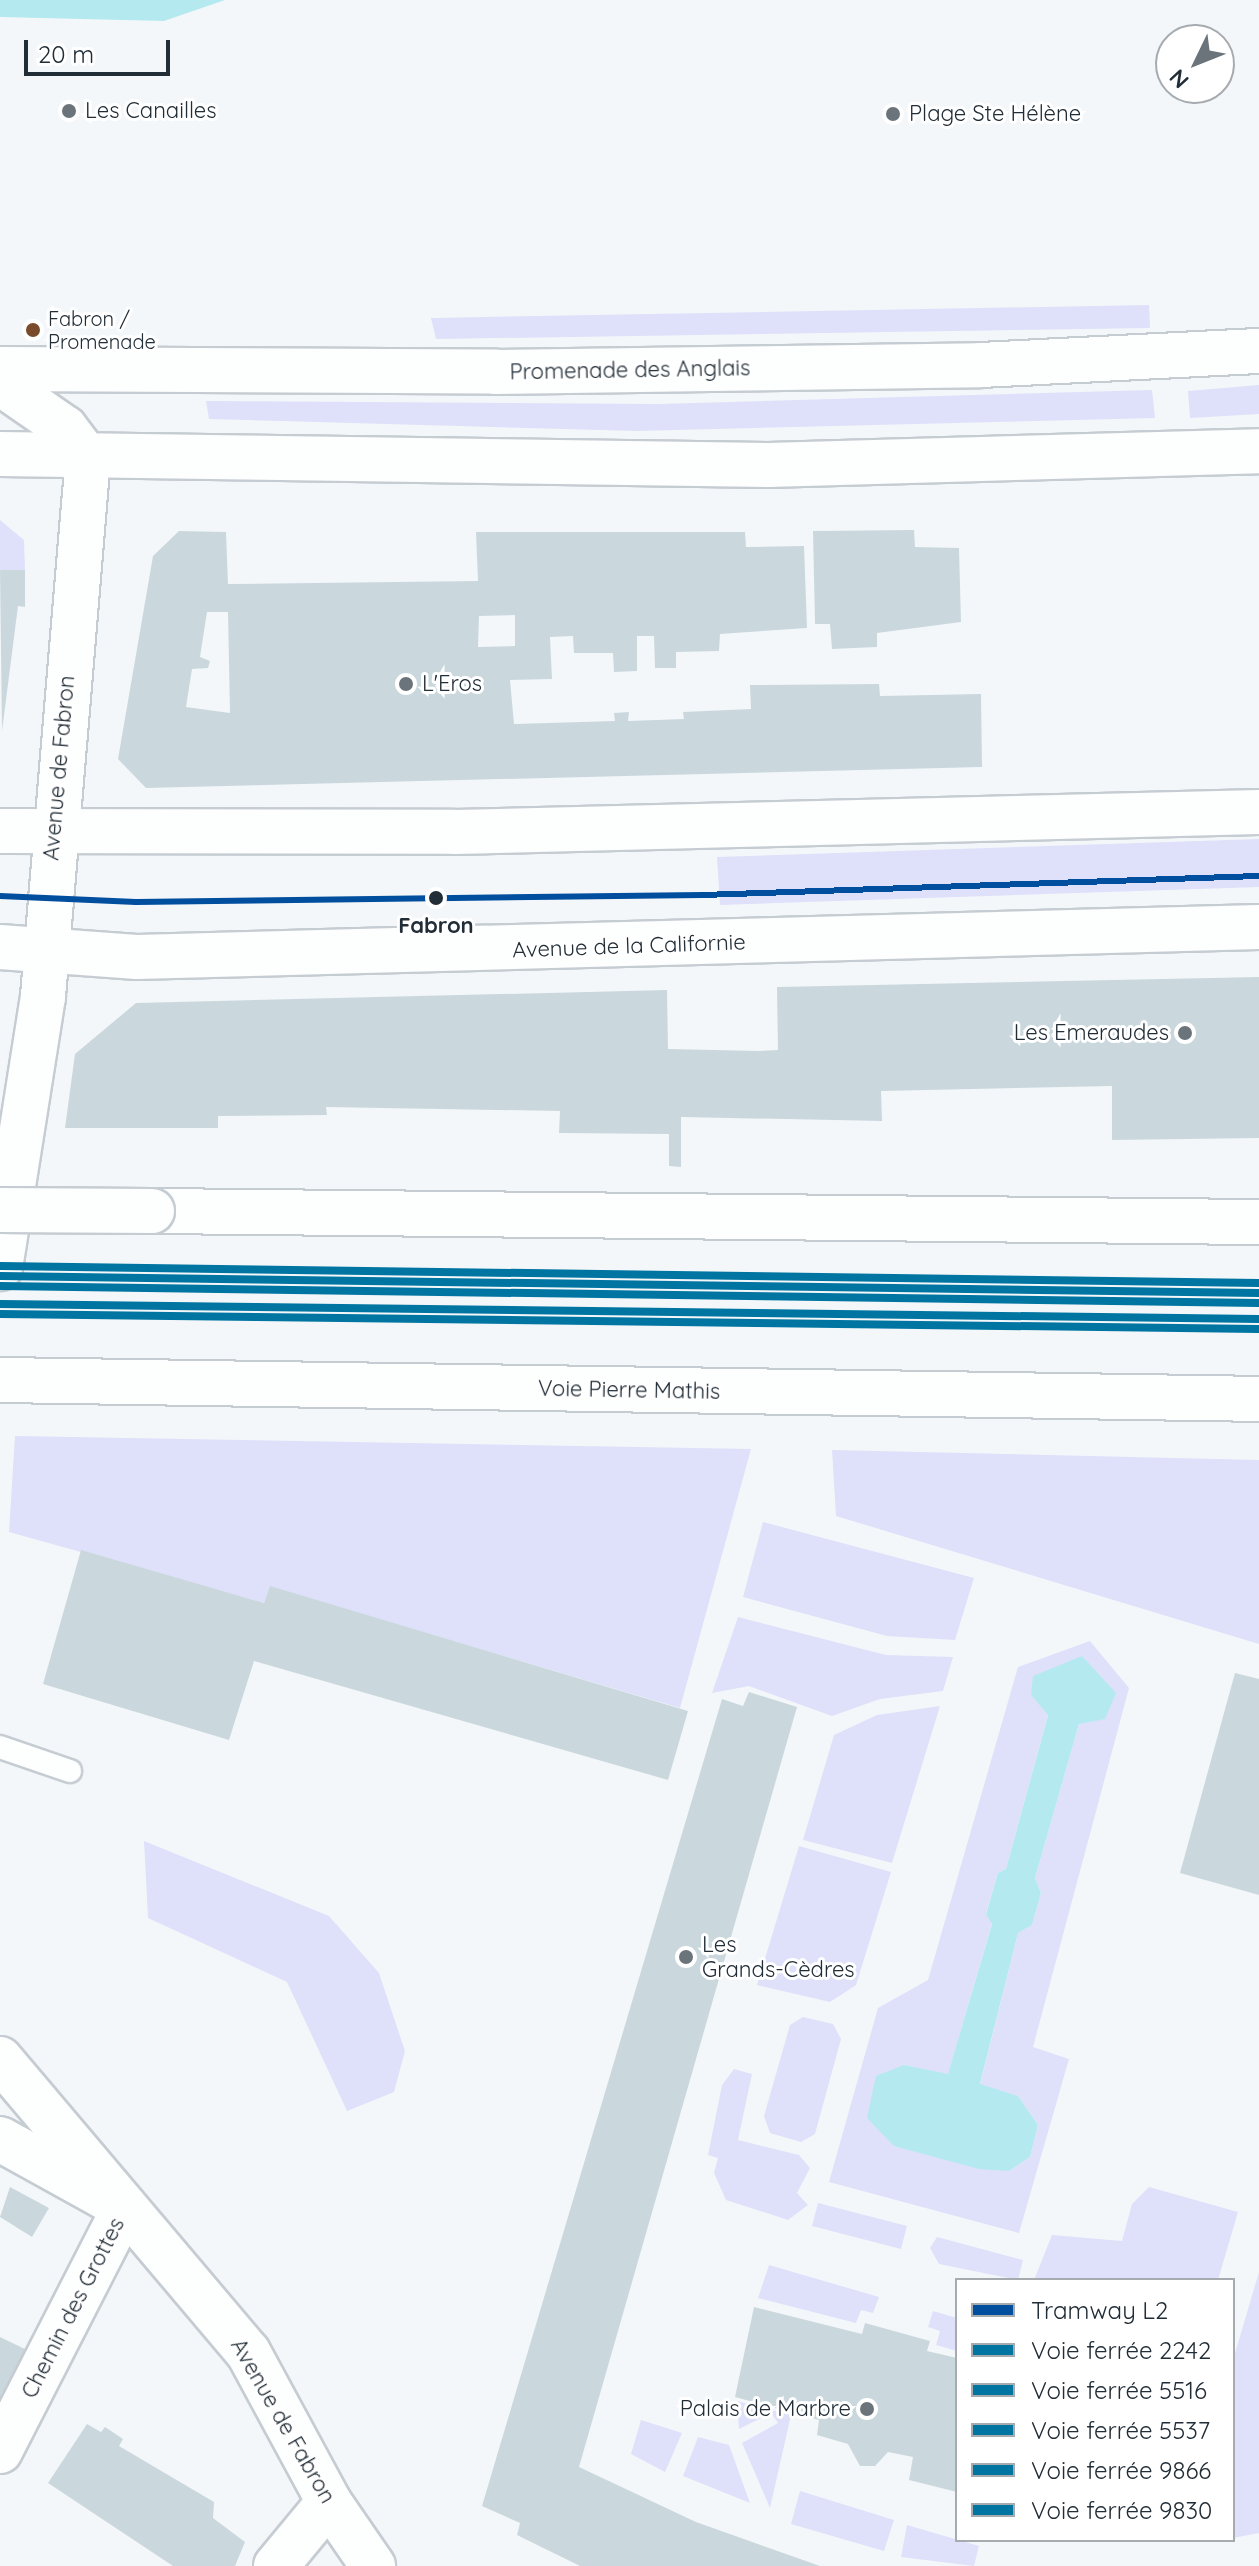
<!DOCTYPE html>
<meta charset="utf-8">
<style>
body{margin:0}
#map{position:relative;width:1259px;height:2566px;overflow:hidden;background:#f4f7fa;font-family:Quicksand,sans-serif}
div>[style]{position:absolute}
.green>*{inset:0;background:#dee1f9}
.water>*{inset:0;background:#b4eaef}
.building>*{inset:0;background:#cad8de}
.roads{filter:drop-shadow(2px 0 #c5ccd2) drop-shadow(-2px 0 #c5ccd2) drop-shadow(0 2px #c5ccd2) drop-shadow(0 -2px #c5ccd2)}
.lane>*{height:22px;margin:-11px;padding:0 11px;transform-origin:11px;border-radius:11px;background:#fdfefe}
.street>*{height:44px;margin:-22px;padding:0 22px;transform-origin:22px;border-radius:22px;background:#fdfefe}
.secondary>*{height:44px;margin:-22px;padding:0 22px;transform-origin:22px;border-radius:22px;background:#fdfefe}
.primary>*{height:44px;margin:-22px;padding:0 22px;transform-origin:22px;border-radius:22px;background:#fdfefe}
.highway>*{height:44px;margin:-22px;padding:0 22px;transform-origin:22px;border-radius:22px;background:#fdfefe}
.bridges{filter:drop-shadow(2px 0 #c5ccd2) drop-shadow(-2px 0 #c5ccd2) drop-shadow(0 2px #c5ccd2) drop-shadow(0 -2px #c5ccd2)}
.highway-bridge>*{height:44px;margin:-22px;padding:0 22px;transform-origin:22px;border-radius:22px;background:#fdfefe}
.rail-1>*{height:8px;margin:-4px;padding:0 4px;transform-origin:4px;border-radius:4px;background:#0075a1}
.rail-2>*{height:8px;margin:-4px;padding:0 4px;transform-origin:4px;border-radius:4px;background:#0075a1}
.rail-3>*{height:8px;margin:-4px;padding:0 4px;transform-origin:4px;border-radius:4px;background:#0075a1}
.rail-4>*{height:8px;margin:-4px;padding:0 4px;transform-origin:4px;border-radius:4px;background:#0075a1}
.rail-5>*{height:8px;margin:-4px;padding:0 4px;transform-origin:4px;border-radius:4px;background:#0075a1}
.tram-1>*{height:6px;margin:-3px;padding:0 3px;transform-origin:3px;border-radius:3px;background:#004f9f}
.dots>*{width:22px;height:22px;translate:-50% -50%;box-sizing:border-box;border:4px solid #fff;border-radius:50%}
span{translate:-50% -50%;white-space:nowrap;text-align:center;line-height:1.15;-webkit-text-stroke:6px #fff;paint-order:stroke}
.bus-label{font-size:20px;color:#212d37}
.left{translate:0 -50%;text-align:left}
.poi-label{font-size:22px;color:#212d37}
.right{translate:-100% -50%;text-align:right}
.street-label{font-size:22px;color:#212d37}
.stop-label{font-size:22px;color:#212d37;font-weight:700}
.legend{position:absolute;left:955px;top:2278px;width:280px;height:264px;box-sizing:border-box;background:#fff;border:2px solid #a6abaf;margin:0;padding:10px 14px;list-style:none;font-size:24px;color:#212d37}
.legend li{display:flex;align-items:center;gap:16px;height:40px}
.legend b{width:40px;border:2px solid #a6abaf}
.north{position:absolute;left:1155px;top:24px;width:80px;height:80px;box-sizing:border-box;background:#fff;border:2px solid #a6abaf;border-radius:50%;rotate:227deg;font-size:22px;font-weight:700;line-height:32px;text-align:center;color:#212d37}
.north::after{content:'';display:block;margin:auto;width:28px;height:36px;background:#6b747b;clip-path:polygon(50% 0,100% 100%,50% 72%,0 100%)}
.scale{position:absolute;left:24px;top:40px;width:146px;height:36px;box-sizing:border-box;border:4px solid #212d37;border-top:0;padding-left:10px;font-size:24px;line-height:28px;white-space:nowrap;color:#212d37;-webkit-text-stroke:6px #fff;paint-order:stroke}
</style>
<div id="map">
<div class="green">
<i style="clip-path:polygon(1149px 305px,1150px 328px,436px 339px,431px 318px)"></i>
<i style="clip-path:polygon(1259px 385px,1259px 414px,1190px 418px,1188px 391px)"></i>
<i style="clip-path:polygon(1152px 390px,1155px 418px,637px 431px,209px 419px,206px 401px,659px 404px)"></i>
<i style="clip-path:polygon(0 520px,24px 540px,25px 570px,0 570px)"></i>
<i style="clip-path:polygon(1259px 839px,1259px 887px,720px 905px,717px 857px)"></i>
<i style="clip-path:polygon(15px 1436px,751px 1449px,680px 1708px,270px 1587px,264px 1603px,9px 1532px)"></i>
<i style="clip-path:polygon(832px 1450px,1259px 1460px,1259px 1644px,836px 1516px)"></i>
<i style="clip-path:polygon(763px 1522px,974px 1578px,955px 1640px,887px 1636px,743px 1597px)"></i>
<i style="clip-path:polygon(738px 1617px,886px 1655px,953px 1657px,943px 1691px,880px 1699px,832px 1716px,749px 1686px,712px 1693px)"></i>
<i style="clip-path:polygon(evenodd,1090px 1641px,1129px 1688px,1033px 2047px,1069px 2059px,1019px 2233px,829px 2182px,878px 2008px,928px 1980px,1018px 1667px,1090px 1641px,1031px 1695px,1079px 1724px,1035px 1878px,1041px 1893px,1032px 1925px,1018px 1933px,980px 2085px,1018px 2096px,1038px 2125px,1030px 2157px,1009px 2171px,894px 2146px,904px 2065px,948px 2075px,992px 1923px,986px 1913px,998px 1873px,1006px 1869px,1048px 1714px,1031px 1695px)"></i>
<i style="clip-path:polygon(940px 1706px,892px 1863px,803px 1840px,834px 1735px,877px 1715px)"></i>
<i style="clip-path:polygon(144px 1841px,329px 1916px,379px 1973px,405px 2051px,394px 2092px,347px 2111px,287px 1982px,148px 1918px)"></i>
<i style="clip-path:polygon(799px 1846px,891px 1872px,856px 1985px,830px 2002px,757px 1985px)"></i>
<i style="clip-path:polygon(803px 2017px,833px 2024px,841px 2039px,815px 2134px,801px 2142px,770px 2133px,764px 2116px,790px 2025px)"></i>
<i style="clip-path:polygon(734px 2069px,752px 2074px,738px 2140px,799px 2155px,810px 2168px,797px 2193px,808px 2205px,788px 2220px,726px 2200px,714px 2173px,718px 2158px,708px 2155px,722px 2085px)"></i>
<i style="clip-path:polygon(1149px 2187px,1238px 2212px,1218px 2280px,1034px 2280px,1052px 2235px,1122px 2241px,1132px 2204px)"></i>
<i style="clip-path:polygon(818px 2203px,907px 2226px,901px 2249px,812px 2226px)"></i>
<i style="clip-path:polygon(937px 2237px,1023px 2260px,1018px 2280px,939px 2264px,930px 2248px)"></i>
<i style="clip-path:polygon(769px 2265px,879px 2297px,873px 2313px,861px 2310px,856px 2323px,758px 2298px)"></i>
<i style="clip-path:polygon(1259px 2272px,1259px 2533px,1233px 2538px,1233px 2360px)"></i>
<i style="clip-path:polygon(933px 2311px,957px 2318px,957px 2351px,936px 2345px,940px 2331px,928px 2327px)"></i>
<i style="clip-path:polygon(737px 2401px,791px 2415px,770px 2508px,742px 2443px,778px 2423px,771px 2413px,739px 2429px)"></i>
<i style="clip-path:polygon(641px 2420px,682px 2433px,665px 2472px,631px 2454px)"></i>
<i style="clip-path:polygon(698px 2437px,729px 2445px,750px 2503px,683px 2476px)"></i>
<i style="clip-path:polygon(800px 2491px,894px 2520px,884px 2551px,791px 2524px)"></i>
<i style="clip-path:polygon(907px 2525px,979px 2546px,974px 2566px,901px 2557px)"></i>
</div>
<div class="water">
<i style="clip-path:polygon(0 0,225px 0,164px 21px,0 17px)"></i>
<i style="clip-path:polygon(1082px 1656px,1116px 1693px,1105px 1719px,1079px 1724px,1035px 1878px,1041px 1893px,1032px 1925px,1018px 1933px,980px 2084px,1018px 2096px,1038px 2125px,1030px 2157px,1009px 2171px,979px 2169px,894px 2146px,867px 2118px,876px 2076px,904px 2065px,948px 2074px,992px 1924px,986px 1914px,998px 1873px,1006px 1869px,1048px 1715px,1031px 1695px,1033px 1676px)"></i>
</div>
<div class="building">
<i style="clip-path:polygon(914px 530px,915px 547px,959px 548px,961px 622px,877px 633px,877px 647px,832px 649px,830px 624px,815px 624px,813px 531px)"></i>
<i style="clip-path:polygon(evenodd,179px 531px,226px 532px,228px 584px,478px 581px,476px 532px,745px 532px,746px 547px,804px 546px,807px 628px,720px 634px,719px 651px,676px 652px,676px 668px,655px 668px,654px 636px,637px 636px,637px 671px,614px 672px,613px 653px,574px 653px,573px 636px,550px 637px,552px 679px,510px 680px,514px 724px,615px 721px,614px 713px,629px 712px,628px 721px,684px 719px,683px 712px,751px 709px,750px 685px,879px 684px,880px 696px,981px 694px,982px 767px,146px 788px,118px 759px,153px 556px,179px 531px,207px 612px,228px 612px,230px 713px,186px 707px,192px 669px,208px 668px,210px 661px,200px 657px,207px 612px,179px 531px,515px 615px,515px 646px,478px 647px,479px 616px,515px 615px)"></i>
<i style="clip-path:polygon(0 570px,25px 570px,25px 607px,18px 606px,2px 731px)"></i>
<i style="clip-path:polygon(1259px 977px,1259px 1138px,1112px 1140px,1112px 1086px,881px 1091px,882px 1121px,681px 1117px,681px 1167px,669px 1166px,669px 1134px,559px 1133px,560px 1111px,326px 1107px,327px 1115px,218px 1116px,218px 1128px,65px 1128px,75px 1054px,136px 1003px,667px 990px,668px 1049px,759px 1051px,778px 1050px,777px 987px)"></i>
<i style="clip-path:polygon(81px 1550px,264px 1603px,270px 1586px,688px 1711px,668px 1780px,254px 1661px,229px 1740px,43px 1684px)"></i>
<i style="clip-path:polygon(1235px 1673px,1259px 1679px,1259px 1895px,1180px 1873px)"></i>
<i style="clip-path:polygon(749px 1692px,797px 1707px,579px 2467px,696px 2522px,820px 2566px,580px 2566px,517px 2535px,520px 2523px,482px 2506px,722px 1699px,743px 1706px)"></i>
<i style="clip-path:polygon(10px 2187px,49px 2208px,32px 2237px,0 2217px)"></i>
<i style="clip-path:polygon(754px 2307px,862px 2334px,865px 2323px,930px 2341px,927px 2351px,957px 2358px,957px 2492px,909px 2480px,913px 2457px,888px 2452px,875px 2466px,860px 2466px,848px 2444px,817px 2435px,819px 2420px,735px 2397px)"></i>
<i style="clip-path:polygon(0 2337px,31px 2352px,0 2412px)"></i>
<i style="clip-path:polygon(87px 2424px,101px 2432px,105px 2427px,123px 2439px,119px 2446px,214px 2502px,213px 2518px,245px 2542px,235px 2566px,173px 2566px,48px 2483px)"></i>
</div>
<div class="roads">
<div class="lane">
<i style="left:0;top:1747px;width:74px;rotate:18.9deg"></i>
</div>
<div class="street">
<i style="left:0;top:2451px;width:274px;rotate:-62.9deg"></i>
<i style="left:276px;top:2566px;width:83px;rotate:-50.4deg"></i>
</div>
<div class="secondary">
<i style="left:0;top:831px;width:454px;rotate:0.1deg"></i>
<i style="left:454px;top:832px;width:805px;rotate:-1.42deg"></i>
<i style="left:0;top:947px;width:137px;rotate:4.2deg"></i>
<i style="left:137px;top:957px;width:1122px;rotate:-1.53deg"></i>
<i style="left:0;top:1268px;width:275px;rotate:-81deg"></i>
<i style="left:43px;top:996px;width:540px;rotate:-85.22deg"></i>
<i style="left:0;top:2059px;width:384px;rotate:49.8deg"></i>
<i style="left:248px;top:2352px;width:170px;rotate:61.6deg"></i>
<i style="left:329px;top:2502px;width:78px;rotate:55.5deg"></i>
<i style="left:0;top:2139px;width:128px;rotate:29deg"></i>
</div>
<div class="primary">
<i style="left:0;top:369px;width:496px;rotate:0.3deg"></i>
<i style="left:496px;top:372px;width:485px;rotate:-0.8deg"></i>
<i style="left:981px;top:365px;width:278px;rotate:-2.9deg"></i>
<i style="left:0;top:383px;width:79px;rotate:34.7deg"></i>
<i style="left:65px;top:428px;width:38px;rotate:53deg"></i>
<i style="left:0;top:454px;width:768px;rotate:0.82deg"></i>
<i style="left:768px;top:465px;width:491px;rotate:-1.6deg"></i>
</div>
<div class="highway">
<i style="left:152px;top:1211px;width:1107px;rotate:0.57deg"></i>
<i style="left:0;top:1380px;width:1259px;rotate:0.86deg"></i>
</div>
</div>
<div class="bridges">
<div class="highway-bridge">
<i style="left:0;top:1210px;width:152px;rotate:0.4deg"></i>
</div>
</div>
<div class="rail-1">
<i style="left:0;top:1276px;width:1259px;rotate:0.77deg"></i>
</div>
<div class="rail-2">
<i style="left:0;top:1286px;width:1259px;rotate:0.77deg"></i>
</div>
<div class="rail-3">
<i style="left:0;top:1304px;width:1259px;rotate:0.68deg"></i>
</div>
<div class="rail-4">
<i style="left:0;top:1266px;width:1259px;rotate:0.77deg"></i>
</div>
<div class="rail-5">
<i style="left:0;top:1314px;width:1259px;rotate:0.68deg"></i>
</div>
<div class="tram-1">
<i style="left:0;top:896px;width:136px;rotate:2.5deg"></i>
<i style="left:136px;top:902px;width:567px;rotate:-0.71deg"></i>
<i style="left:703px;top:895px;width:556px;rotate:-1.96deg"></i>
</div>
<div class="dots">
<i style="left:69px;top:111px;background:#6b747b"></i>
<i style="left:893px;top:114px;background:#6b747b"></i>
<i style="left:33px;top:330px;background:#7a4b2a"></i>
<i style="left:406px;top:684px;background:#6b747b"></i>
<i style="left:436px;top:898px;background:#212d37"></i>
<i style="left:1185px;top:1033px;background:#6b747b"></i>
<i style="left:686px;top:1957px;background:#6b747b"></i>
<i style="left:867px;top:2409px;background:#6b747b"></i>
</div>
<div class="bus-label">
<span class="left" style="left:48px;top:330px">Fabron /<br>Promenade</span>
</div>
<div class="poi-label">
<span class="left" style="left:85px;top:111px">Les Canailles</span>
<span class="left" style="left:909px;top:114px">Plage Ste Hélène</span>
<span class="left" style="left:422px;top:684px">L'Eros</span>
<span class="right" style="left:1169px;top:1033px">Les Emeraudes</span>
<span class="left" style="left:702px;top:1957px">Les<br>Grands-Cèdres</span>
<span class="right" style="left:851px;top:2409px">Palais de Marbre</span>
</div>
<div class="street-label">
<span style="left:630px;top:370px;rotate:-1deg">Promenade des Anglais</span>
<span style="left:59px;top:768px;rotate:-85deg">Avenue de Fabron</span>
<span style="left:629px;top:946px;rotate:-2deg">Avenue de la Californie</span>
<span style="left:629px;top:1390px;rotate:1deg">Voie Pierre Mathis</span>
<span style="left:73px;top:2308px;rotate:-63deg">Chemin des Grottes</span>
<span style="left:283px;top:2421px;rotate:60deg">Avenue de Fabron</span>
</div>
<div class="stop-label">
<span style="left:436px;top:926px">Fabron</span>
</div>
<ul class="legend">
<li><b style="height:10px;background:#004f9f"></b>Tramway L2</li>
<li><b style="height:10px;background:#0075a1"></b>Voie ferrée 2242</li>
<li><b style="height:10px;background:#0075a1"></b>Voie ferrée 5516</li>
<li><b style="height:10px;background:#0075a1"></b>Voie ferrée 5537</li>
<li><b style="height:10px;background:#0075a1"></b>Voie ferrée 9866</li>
<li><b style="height:10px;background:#0075a1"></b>Voie ferrée 9830</li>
</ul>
<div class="north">N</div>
<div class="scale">20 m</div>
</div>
